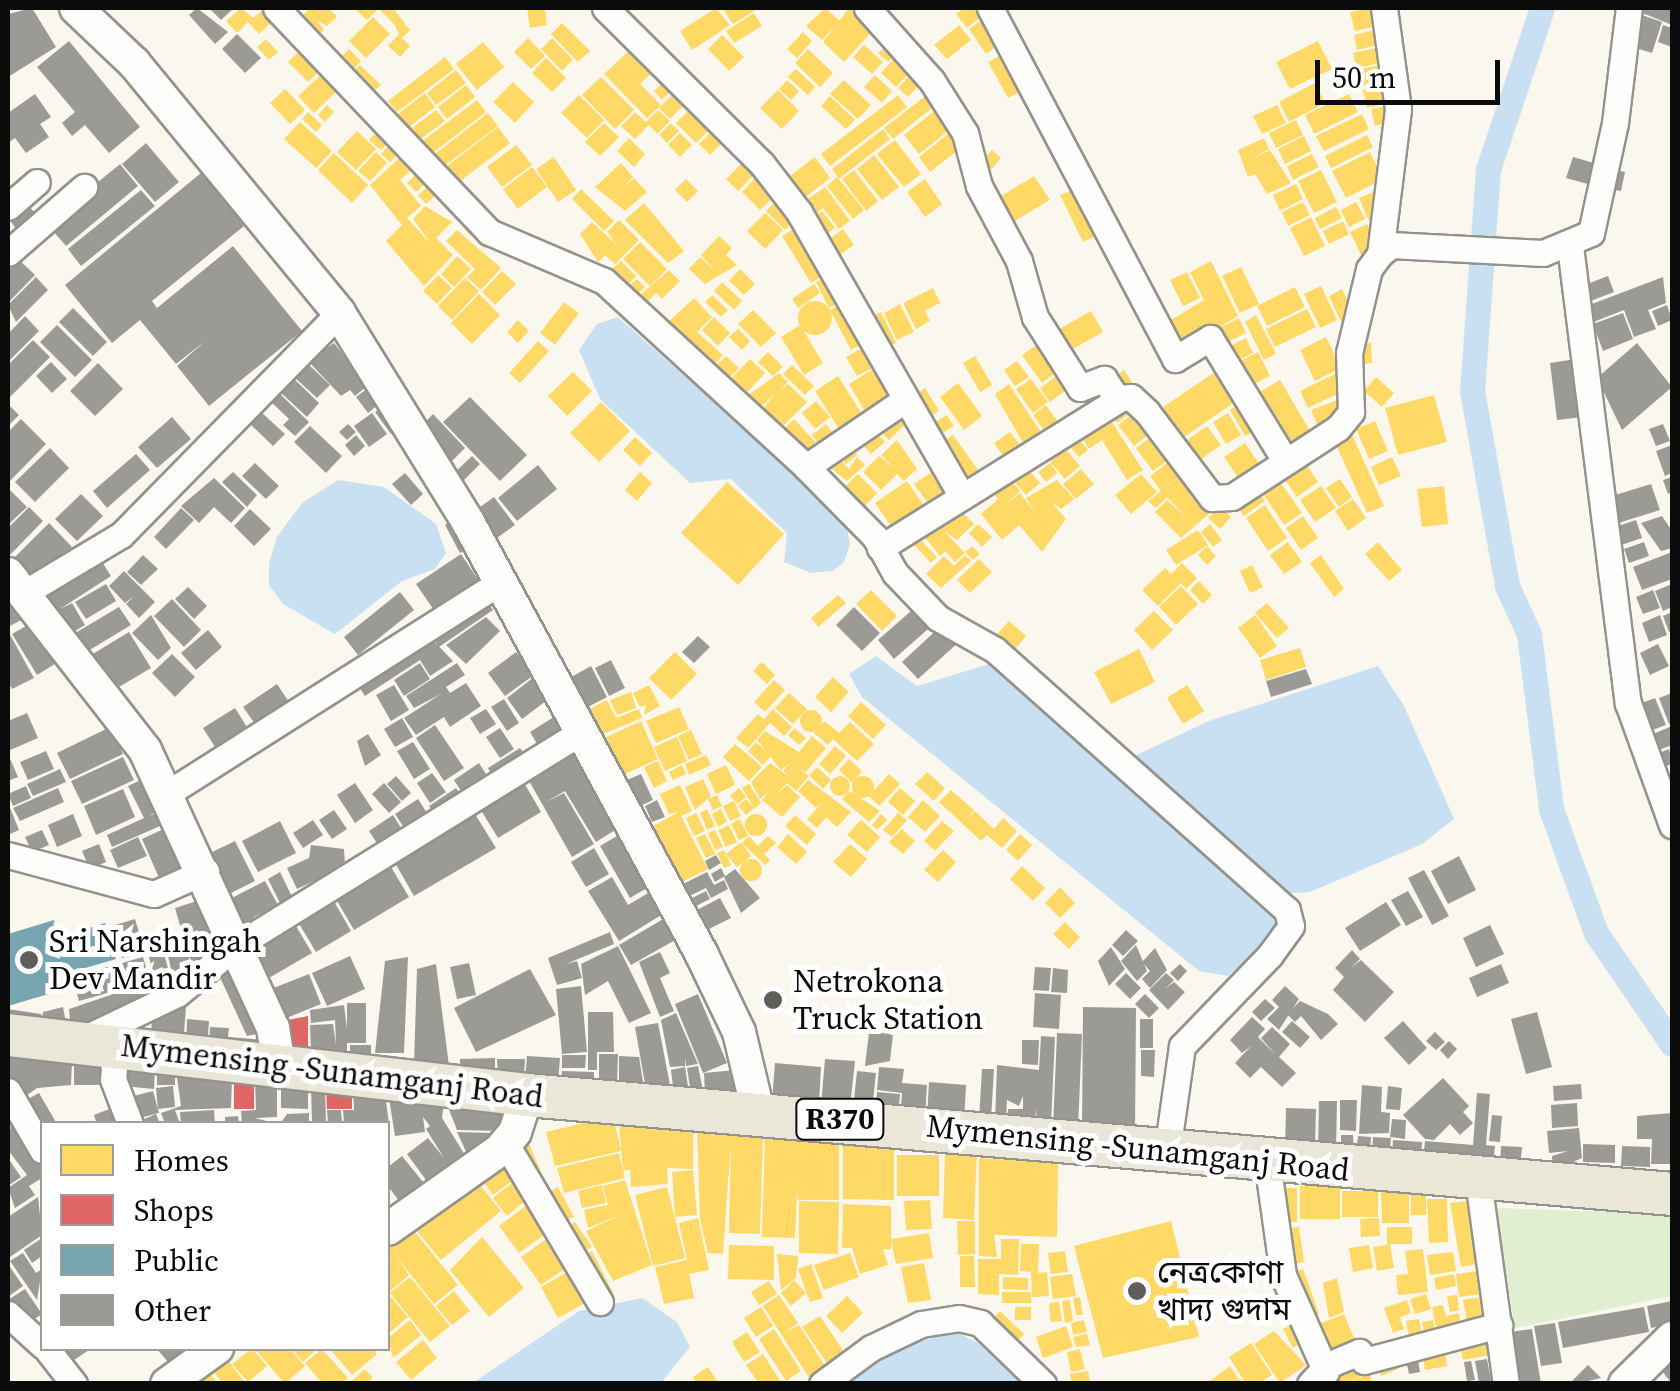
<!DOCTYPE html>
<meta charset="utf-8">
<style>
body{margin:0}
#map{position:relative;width:1680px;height:1391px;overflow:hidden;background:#faf8ee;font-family:"Source Serif 4","Noto Sans Bengali",serif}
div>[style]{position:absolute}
.green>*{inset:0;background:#e1eed0}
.water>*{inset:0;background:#c8e0f1}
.homes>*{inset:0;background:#ffd966}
.round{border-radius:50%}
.shops>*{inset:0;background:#e06666}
.public>*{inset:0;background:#76a5af}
.canal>*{height:25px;margin:-12.5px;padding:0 12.5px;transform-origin:12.5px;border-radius:12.5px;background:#c8e0f1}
.building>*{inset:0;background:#9c9a95}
.roads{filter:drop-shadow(2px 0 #93928d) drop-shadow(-2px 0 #93928d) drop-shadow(0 2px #93928d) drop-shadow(0 -2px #93928d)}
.minor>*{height:25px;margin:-12.5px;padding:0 12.5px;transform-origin:12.5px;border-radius:12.5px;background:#fefefc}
.tertiary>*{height:32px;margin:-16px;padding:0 16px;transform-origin:16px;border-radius:16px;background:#fefefc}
.primary>*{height:42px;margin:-21px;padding:0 21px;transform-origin:21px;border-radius:21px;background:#eae7d9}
.dots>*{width:28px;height:28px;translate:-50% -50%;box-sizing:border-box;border:5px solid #fff;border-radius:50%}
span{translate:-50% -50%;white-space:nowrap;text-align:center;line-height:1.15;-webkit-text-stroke:10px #fff;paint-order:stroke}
.shield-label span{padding:2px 8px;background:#fff;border:2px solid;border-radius:8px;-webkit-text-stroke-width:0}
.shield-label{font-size:30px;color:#0b0b0b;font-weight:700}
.poi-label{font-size:32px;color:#0b0b0b}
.left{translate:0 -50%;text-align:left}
.street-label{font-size:32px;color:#0b0b0b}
.frame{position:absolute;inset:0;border:10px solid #0b0b0b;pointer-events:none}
.legend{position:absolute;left:40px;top:1121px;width:350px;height:230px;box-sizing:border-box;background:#fff;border:2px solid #9d9d9d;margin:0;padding:12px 18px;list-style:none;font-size:30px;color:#0b0b0b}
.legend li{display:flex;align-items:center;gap:20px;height:50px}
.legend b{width:50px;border:2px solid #9d9d9d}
.scale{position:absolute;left:1315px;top:60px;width:185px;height:45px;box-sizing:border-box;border:5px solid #0b0b0b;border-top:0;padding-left:12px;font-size:30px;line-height:35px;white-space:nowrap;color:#0b0b0b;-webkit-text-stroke:8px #fff;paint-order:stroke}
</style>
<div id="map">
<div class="green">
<i style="clip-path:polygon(1496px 1208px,1672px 1214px,1672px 1296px,1515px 1328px)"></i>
</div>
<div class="water">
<i style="clip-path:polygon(618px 317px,845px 519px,850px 544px,844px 562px,833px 571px,811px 573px,784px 562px,787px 533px,731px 479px,690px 483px,600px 399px,579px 350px,597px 324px)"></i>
<i style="clip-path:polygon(338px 480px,384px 487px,436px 524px,446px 553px,435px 569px,402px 581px,335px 634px,283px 604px,269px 585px,269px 563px,277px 537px,302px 503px)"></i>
<i style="clip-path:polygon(876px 656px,917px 686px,989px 664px,1021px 685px,1277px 917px,1277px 933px,1228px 976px,1199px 971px,862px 697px,849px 674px)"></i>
<i style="clip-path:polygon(1378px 666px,1404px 706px,1454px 819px,1422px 844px,1310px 892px,1282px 894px,1132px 757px,1209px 721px)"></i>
<i style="clip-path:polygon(642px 1298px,677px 1322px,690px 1347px,661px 1383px,471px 1384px,579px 1311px)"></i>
<i style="clip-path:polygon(954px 1331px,978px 1343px,1020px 1383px,848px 1384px,898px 1349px)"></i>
</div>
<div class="homes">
<i style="clip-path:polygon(241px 8px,253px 18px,266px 8px,276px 18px,259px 34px,248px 22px,237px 33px,226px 21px)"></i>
<i style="clip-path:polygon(311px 8px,329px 8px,337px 17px,327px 26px,317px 21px,324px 30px,309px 43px,292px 24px)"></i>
<i style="clip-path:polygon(354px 8px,376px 8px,377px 10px,367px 20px)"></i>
<i style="clip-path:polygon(378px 8px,393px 8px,410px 30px,402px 38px,410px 46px,400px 57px,388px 46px,399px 34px,394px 24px)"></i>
<i style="clip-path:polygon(527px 8px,545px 8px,547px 25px,530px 28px)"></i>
<i style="clip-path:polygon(716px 8px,730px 25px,692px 50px,680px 31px)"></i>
<i style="clip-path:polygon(722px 8px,759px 8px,733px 24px)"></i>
<i style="clip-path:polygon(825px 8px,840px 21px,822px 40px,806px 26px)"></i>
<i style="clip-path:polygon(849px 8px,878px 25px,844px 62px,823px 42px)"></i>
<i style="clip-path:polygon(964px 8px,986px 8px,989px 11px,967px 28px,956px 14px)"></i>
<i style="clip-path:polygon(1369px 8px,1376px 8px,1381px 25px,1355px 31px,1350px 12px)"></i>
<i style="clip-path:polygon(754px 13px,762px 26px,734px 43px,726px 31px)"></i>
<i style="clip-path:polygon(373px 17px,390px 34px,366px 58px,349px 41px)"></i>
<i style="clip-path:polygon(980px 21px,997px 46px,986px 54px,969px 29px)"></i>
<i style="clip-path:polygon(562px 23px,590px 51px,578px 62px,551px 34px)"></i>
<i style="clip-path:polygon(959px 25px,971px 40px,947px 59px,934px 45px)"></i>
<i style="clip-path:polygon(1383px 28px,1386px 43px,1357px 50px,1354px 35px)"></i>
<i style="clip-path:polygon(803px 32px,812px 41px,797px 58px,787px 49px)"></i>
<i style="clip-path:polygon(722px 35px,744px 57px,729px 71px,708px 49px)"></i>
<i style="clip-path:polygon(528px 38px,545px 56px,531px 69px,514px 52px)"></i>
<i style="clip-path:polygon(552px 38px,573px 60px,562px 71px,541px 49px)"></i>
<i style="clip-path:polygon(266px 39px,278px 52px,269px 60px,257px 47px)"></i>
<i style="clip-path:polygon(1318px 41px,1332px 69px,1290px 89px,1276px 62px)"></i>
<i style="clip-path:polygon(483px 42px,504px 67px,477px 90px,456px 64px)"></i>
<i style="clip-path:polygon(864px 45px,883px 62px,872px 74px,853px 57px)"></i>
<i style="clip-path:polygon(1389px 45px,1393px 60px,1357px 68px,1353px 53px)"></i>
<i style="clip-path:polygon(304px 46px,324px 67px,308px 82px,288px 62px)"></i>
<i style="clip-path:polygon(885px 47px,894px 55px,888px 62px,878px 53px)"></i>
<i style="clip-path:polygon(349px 49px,361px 61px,347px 76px,334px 64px)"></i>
<i style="clip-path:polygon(631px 49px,652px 73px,640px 84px,661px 105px,647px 118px,604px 74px)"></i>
<i style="clip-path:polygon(808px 49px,833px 73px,820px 87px,795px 63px)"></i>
<i style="clip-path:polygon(1003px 54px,1023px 90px,1008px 98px,988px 62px)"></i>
<i style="clip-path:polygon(445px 57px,454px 69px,397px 112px,388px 101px)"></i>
<i style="clip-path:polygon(895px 57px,911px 71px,896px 87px,881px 73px)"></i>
<i style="clip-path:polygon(546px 58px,566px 78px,552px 92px,532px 73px)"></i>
<i style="clip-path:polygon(1392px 62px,1396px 77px,1357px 87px,1353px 71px)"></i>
<i style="clip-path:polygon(360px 65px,381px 85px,368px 97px,348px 78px)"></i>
<i style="clip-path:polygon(796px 69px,815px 87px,808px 95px,788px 77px)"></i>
<i style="clip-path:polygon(456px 70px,466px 83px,436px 105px,427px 93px)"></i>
<i style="clip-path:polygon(324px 72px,340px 88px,314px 113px,298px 96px)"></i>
<i style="clip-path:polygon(875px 75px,892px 91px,882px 103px,864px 87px)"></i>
<i style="clip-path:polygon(910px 75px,920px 84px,908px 97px,898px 88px)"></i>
<i style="clip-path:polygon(601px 77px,634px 110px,615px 129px,582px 95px)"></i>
<i style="clip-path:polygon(787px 80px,799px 91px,791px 100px,779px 89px)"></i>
<i style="clip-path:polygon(844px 80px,871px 105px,858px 119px,830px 94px)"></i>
<i style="clip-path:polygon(513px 82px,534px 102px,515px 123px,493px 102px)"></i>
<i style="clip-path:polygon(1315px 83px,1325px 103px,1289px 122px,1279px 102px)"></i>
<i style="clip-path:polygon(1392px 83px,1396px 101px,1367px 108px,1363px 90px)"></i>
<i style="clip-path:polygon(661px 84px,670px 92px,662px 100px,654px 91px)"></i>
<i style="clip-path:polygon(466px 85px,475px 97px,447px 119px,438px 107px)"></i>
<i style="clip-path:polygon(285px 89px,305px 110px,290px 124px,270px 103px)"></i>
<i style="clip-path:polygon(778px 90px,799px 111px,782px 129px,760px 108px)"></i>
<i style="clip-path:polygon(425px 93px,435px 107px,408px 128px,398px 114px)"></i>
<i style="clip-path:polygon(673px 94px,684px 105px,670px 119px,659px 108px)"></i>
<i style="clip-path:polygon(928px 94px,937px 104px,893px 139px,884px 128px)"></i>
<i style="clip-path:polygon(1349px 94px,1358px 112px,1314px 134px,1305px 115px)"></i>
<i style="clip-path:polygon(579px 95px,604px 120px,587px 138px,561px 113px)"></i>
<i style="clip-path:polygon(898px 95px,907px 107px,830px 166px,821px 154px)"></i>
<i style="clip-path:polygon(830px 96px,855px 120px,846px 129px,821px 106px)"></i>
<i style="clip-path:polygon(477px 100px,486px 112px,430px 155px,420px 143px)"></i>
<i style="clip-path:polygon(327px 105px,334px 112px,325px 122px,318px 115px)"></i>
<i style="clip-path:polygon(1277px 105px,1286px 123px,1262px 134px,1253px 116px)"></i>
<i style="clip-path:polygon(1390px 105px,1394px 121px,1375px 126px,1371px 109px)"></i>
<i style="clip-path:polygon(938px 108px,953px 127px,919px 154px,904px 135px)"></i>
<i style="clip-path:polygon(690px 109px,710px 129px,696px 143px,676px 123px)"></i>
<i style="clip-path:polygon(436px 110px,445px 121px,419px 140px,411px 129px)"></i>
<i style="clip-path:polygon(658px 110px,670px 121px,657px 134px,649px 125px,635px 139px,621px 126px,635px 112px,646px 122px)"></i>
<i style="clip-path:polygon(308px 112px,322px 125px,316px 132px,302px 119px)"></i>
<i style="clip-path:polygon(488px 113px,498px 126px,440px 169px,431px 157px)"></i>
<i style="clip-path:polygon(1362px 114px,1369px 129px,1324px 151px,1316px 136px)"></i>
<i style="clip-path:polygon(1296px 120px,1303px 135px,1276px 148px,1269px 133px)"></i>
<i style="clip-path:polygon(300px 122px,332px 151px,316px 168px,284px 139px)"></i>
<i style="clip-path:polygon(604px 123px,619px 137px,600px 156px,585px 142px)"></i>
<i style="clip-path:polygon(671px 123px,679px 131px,667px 143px,659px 135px)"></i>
<i style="clip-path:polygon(384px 124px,395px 135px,381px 150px,369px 140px)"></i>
<i style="clip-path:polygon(498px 127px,510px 143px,454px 186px,442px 170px)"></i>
<i style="clip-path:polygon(883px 129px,890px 139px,839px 179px,832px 169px)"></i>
<i style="clip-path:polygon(954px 129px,966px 144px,930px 172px,919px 157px)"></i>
<i style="clip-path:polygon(357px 131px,376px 149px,356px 170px,337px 152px)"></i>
<i style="clip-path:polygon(711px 132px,722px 143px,710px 155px,699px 144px)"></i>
<i style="clip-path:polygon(680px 133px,692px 145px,680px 157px,668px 145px)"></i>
<i style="clip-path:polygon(1367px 135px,1373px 147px,1331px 168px,1325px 156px)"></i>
<i style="clip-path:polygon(1304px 136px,1311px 151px,1285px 164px,1278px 149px)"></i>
<i style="clip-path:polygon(397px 137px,406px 145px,390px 162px,381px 154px)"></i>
<i style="clip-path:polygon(629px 138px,645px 154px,634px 167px,617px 151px)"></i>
<i style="clip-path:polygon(1264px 138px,1269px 149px,1252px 159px,1270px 150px,1291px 183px,1267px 194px,1255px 174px,1248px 177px,1238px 150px)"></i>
<i style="clip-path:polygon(895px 140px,921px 174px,904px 187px,877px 154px)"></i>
<i style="clip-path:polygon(516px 145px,532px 165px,502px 187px,487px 167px)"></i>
<i style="clip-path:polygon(992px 150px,1001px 158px,987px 174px,977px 166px)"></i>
<i style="clip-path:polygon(407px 151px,419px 163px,400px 180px,421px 206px,407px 218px,431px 244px,413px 219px,425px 206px,452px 222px,436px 238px,453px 255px,424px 286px,386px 241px,402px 225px,370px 185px)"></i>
<i style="clip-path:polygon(376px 152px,387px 163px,370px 181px,358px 171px)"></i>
<i style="clip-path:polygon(1370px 152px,1383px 179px,1346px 198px,1332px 171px)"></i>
<i style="clip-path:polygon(334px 153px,368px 185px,352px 203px,318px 170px)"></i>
<i style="clip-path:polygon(1312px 154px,1319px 167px,1293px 180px,1287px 166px)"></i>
<i style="clip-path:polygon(874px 155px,899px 187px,882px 200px,857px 169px)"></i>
<i style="clip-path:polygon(554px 157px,576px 190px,558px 202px,536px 169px)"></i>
<i style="clip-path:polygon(815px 157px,830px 178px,798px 203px,782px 182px)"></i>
<i style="clip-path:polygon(746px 159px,758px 171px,738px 191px,726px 179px)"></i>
<i style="clip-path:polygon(621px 163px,633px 177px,623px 187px,634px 178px,647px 192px,625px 211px,595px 187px)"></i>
<i style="clip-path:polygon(425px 166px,434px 176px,416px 192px,407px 183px)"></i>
<i style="clip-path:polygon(532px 167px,547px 187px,518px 209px,503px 189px)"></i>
<i style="clip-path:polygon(854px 170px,878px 201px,866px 211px,842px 179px)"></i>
<i style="clip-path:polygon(1321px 170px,1337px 202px,1314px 213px,1298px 181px)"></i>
<i style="clip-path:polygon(759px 174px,778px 193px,760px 210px,742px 192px)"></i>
<i style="clip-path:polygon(1034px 176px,1050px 200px,1013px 222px,998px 198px)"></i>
<i style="clip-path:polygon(837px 177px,864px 210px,853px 219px,827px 186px)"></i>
<i style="clip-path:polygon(437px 178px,445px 187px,426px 204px,418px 195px)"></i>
<i style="clip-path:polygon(686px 179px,698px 191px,687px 202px,675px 190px)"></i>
<i style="clip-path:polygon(925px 179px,942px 204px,925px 217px,907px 192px)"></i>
<i style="clip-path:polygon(1296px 184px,1303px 199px,1280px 211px,1273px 195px)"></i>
<i style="clip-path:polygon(825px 187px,850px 221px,839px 229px,823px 208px,808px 219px,798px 206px)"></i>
<i style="clip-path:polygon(581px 189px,614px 221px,604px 231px,572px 199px)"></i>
<i style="clip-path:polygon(1070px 191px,1100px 234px,1083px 242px,1060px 195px)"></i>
<i style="clip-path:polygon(1373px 192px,1384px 214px,1369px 221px,1359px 198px)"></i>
<i style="clip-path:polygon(780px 197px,799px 216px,785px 230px,766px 211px)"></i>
<i style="clip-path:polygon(1303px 202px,1310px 215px,1288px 226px,1282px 212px)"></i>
<i style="clip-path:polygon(1356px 202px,1365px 219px,1349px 227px,1341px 210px)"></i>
<i style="clip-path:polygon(644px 203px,684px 251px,668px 263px,625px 220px)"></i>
<i style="clip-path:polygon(1336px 207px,1342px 218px,1320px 229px,1315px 218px)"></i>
<i style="clip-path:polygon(822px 211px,835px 228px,822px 238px,809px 221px)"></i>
<i style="clip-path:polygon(765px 213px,783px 230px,765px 249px,747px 231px)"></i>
<i style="clip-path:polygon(1311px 217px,1325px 246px,1304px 256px,1290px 228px)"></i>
<i style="clip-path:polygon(619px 220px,639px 240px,615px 264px,605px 255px,598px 262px,580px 234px,592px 222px,617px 245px,607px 232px)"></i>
<i style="clip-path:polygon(471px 221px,493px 241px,485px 249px,464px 229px)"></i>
<i style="clip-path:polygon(1343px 221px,1349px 234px,1329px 244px,1323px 231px)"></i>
<i style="clip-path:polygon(802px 224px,832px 270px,811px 283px,782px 236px)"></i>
<i style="clip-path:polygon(1367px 224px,1379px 248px,1362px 257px,1350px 232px)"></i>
<i style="clip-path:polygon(843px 229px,854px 245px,836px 258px,824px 243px)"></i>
<i style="clip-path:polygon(457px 230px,501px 268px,481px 290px,467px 277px,475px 269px,446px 241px)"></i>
<i style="clip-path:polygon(719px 236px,732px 248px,726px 255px,737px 265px,705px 284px,689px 269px,700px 257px,714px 270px,701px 255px)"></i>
<i style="clip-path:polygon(640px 242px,667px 269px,650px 286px,623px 259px)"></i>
<i style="clip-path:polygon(457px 256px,471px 269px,454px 287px,441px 274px)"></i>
<i style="clip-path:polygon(621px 261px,636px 276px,628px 285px,612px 269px)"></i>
<i style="clip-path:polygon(1211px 261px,1238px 316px,1175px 354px,1161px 326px,1204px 300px,1190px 272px)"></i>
<i style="clip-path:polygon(1241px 267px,1259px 304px,1240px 313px,1222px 276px)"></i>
<i style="clip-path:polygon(740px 269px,755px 284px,744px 295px,729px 281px)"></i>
<i style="clip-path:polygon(669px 270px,680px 281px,662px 299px,656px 293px,647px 302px,640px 295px)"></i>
<i style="clip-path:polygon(502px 271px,516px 284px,495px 305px,482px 292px)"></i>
<i style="clip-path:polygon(1187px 272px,1200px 298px,1183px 306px,1170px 280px)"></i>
<i style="clip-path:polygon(833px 274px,846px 299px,829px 308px,816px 282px)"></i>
<i style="clip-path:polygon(438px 275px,452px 288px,437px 304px,423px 291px)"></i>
<i style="clip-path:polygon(465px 278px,479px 291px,452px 320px,438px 306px)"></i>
<i style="clip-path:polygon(637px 279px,645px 287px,636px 296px,627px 288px)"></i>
<i style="clip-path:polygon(722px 282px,742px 301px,734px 310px,714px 291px)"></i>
<i style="clip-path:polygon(814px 284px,820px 293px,798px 308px,792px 299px)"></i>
<i style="clip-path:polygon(1321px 286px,1337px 320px,1320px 328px,1304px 294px)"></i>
<i style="clip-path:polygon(1295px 287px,1305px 307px,1267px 326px,1257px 306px)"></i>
<i style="clip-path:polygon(933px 288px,940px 303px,925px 311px,930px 321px,916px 329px,903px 303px)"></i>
<i style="clip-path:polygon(1342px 289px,1358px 322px,1344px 328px,1329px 296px)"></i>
<i style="clip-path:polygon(479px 294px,500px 315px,472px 344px,451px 323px)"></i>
<i style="clip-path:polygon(712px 295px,728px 310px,721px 317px,705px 302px)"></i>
<i style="clip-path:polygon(694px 298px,712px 317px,697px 332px,723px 355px,711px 368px,665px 325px)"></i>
<i style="clip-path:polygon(847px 301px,868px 341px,851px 350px,830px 310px)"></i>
<i class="round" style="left:798px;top:301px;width:34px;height:34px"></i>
<i style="clip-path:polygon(564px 302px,579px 313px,555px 345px,540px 333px)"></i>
<i style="clip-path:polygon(900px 304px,914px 332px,897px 340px,884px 313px)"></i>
<i style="clip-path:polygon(1307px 309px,1316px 327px,1275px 347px,1266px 329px)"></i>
<i style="clip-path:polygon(753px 310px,776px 333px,761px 347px,738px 324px)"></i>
<i style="clip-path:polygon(1091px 311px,1103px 332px,1066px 353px,1054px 332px)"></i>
<i style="clip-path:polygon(881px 312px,896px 343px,882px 350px,866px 319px)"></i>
<i style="clip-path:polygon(1256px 315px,1276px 354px,1264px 360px,1245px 322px)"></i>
<i style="clip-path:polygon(714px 317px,730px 333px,718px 346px,702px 330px)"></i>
<i style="clip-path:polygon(1239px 318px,1246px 333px,1228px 342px,1221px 327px)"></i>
<i style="clip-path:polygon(518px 320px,529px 331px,518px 343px,507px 332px)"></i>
<i style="clip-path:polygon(800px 325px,823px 363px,804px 375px,781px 337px)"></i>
<i style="clip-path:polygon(738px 329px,750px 341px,742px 350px,729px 337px)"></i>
<i style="clip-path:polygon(1326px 337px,1341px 368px,1315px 381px,1300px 350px)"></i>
<i style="clip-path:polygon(1246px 338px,1253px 353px,1229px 365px,1222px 350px)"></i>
<i style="clip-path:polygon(538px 341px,549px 351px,520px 383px,509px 373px)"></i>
<i style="clip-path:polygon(1371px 343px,1372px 363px,1355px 365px,1354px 344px)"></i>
<i style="clip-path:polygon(1038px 344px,1058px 371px,1042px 383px,1022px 355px)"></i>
<i style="clip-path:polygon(868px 345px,878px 365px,857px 376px,846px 357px)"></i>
<i style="clip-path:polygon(768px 352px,783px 367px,773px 376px,758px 362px)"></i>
<i style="clip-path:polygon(1258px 352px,1270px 376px,1250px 386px,1238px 362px)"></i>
<i style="clip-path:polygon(726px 356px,739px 368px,724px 383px,711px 370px)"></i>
<i style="clip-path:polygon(975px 356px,992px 385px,980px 392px,963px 363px)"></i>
<i style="clip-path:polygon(750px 359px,765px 373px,742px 398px,727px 383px)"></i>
<i style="clip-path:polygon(1017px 361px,1029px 377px,1015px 386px,1004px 370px)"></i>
<i style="clip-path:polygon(792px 365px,814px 386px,805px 395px,783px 374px)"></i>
<i style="clip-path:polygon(878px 366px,899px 401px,870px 420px,849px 384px)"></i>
<i style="clip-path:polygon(1124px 370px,1135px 386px,1120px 396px,1110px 380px)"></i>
<i style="clip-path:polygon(1218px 370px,1238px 400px,1181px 439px,1160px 409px)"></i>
<i style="clip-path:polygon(1341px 371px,1350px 388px,1308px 408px,1300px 391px)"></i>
<i style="clip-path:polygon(573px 372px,592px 391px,567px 416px,548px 396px)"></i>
<i style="clip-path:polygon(779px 373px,788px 382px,780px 391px,788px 384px,807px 402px,778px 431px,760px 413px,775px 393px,757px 411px,744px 398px)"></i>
<i style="clip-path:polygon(1060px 373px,1071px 387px,1050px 402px,1040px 388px)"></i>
<i style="clip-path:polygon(838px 376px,865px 419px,842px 434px,815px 391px)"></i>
<i style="clip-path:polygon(1376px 377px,1394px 393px,1382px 407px,1364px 391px)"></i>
<i style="clip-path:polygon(1031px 379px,1048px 402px,1033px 413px,1016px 389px)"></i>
<i style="clip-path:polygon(1280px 380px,1313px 436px,1284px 453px,1251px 397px)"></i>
<i style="clip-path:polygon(958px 383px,982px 416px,964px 430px,940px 397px)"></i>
<i style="clip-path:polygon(1009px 384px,1044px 437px,1027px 450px,995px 394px)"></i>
<i style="clip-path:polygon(925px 388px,939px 411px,920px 422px,907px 400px)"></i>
<i style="clip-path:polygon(1434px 395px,1447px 442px,1398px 455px,1385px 408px)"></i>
<i style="clip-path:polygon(1348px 396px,1346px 414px,1319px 429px,1311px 410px)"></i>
<i style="clip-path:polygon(816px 401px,830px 417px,815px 429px,802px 413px)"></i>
<i style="clip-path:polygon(601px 402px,630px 431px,599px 462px,570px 433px)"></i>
<i style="clip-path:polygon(1240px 404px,1255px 430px,1245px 436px,1230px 410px)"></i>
<i style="clip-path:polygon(1046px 405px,1061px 426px,1048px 436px,1033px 415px)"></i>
<i style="clip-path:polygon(1137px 408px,1117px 423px,1108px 412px)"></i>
<i style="clip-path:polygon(893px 409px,907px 423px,889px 440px,875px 426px)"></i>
<i style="clip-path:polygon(1138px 410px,1154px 430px,1134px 446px,1118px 425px)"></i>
<i style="clip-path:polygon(1106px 413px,1143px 470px,1127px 480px,1102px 440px,1089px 449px,1077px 431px)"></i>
<i style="clip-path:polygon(1228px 413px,1241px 435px,1226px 444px,1213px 422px)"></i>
<i style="clip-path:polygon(947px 415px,954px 426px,931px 440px,924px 429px)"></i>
<i style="clip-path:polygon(794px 419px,820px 447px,806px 460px,780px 433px)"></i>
<i style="clip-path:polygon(1375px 421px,1388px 451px,1369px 459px,1356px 429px)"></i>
<i style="clip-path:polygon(826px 424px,837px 439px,823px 450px,812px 435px)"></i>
<i style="clip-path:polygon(870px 425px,885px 442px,871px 454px,861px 443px)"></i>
<i style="clip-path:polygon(1207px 426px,1221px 445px,1197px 462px,1184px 442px)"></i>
<i style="clip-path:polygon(1350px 430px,1384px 506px,1367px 513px,1333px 438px)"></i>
<i style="clip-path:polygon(1072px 431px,1088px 450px,1079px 457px,1063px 439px)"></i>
<i style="clip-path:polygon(1010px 432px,1023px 449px,1007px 461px,994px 443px)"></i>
<i style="clip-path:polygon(1155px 434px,1172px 457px,1153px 471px,1136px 448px)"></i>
<i style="clip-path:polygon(953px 435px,979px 471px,960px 485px,933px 449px)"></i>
<i style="clip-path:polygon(635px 437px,652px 453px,640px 466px,623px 450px)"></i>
<i style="clip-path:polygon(897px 440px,917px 469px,904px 481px,897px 474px,881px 490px,863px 472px,879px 456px,895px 469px,881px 455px)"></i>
<i style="clip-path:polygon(1058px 440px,1080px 466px,1065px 479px,1050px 462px,1057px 456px,1049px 461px,1043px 453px)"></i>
<i style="clip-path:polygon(847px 441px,857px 455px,846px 464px,835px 450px)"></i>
<i style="clip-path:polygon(1245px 443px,1264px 471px,1243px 485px,1224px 457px)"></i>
<i style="clip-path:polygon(833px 451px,849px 469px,857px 457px,865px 465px,847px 481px,822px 461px)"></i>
<i style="clip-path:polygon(1301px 457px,1318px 482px,1297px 497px,1279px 472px)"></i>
<i style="clip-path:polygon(1392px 457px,1401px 476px,1379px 485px,1371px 467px)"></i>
<i style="clip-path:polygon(1171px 460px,1182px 474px,1161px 491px,1150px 476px)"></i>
<i style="clip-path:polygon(1022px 462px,1040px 483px,1026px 495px,1008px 474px)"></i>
<i style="clip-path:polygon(1050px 463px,1057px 473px,1046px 482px,1038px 472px)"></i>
<i style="clip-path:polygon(1081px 469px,1094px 484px,1076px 499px,1063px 484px)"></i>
<i style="clip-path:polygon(1002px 470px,1020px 491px,1003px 507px,1020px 493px,1037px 515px,1026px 498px,1057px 480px,1074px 499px,1061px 509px,1051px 502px,1066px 519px,1042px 552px,1019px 525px,1002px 540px,981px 514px,998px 499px,986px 484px)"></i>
<i style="clip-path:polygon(933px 471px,949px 494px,931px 508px,914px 484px)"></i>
<i style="clip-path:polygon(640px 472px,652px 483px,637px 501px,625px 490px)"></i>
<i style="clip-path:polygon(1273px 472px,1302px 513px,1284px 525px,1256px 483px)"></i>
<i style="clip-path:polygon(858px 474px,877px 493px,861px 510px,841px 491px)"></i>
<i style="clip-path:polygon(1141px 474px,1157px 492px,1131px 514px,1115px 495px)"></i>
<i style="clip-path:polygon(1179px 477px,1211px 512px,1181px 538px,1155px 512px,1167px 500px,1186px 517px,1167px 497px,1156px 508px,1148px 501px)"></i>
<i style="clip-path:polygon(1340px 479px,1352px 497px,1339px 507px,1326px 488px)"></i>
<i style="clip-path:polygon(907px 481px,925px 507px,893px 529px,875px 503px)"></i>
<i style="clip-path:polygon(727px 482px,784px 534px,738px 585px,681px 533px)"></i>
<i style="clip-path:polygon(1253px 485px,1265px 501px,1244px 516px,1232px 499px)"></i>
<i style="clip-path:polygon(1321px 486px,1336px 508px,1315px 522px,1300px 500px)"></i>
<i style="clip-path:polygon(1444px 486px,1448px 524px,1422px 527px,1417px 489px)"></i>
<i style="clip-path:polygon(1353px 499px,1366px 518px,1348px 531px,1335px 511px)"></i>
<i style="clip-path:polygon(1265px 505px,1287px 538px,1268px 551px,1246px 518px)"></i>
<i style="clip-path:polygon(1220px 506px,1231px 517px,1220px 529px,1208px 518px)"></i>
<i style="clip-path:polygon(959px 509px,974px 524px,957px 540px,944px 531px,965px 553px,955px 562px,945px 551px,940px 556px,918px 529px,932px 516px,941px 526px)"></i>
<i style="clip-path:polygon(1303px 516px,1318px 538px,1301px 550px,1286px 528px)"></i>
<i style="clip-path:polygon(978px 524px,992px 537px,982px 547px,969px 533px)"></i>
<i style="clip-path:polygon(1210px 524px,1222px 540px,1213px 547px,1201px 532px)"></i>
<i style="clip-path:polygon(1198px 530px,1208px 545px,1176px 565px,1166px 550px)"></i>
<i style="clip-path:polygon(912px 531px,937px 557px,931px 563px,906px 536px)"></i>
<i style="clip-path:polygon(1288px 542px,1302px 562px,1284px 574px,1270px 555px)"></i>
<i style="clip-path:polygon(1378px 542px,1402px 570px,1389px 581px,1365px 554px)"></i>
<i style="clip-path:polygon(972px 546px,980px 554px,973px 560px,965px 552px)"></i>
<i style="clip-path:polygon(1207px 546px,1216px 556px,1207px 565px,1198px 555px)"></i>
<i style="clip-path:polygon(965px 555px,971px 561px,941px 588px,926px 574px,944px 556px,954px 566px)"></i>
<i style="clip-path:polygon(1321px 555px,1344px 589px,1334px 597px,1310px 563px)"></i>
<i style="clip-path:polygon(979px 559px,992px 572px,970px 593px,957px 580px)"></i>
<i style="clip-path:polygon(1182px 563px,1197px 578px,1186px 589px,1181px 583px,1158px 606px,1142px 590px,1165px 568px,1171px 574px)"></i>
<i style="clip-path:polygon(1252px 565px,1263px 587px,1250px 593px,1240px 571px)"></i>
<i style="clip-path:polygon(1199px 581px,1212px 595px,1203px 604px,1190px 590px)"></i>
<i style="clip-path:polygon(1181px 586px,1198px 604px,1176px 625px,1159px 607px)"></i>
<i style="clip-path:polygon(871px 590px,897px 616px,882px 631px,856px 604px)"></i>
<i style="clip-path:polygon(838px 595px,846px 603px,818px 627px,811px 618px)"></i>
<i style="clip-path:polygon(1267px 603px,1289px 628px,1277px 638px,1255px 613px)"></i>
<i style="clip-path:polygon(1154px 611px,1173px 630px,1152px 650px,1134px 630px)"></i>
<i style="clip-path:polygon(1255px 615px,1277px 646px,1260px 658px,1238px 628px)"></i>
<i style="clip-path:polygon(1009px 621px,1026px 636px,1010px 655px,992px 640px)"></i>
<i style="clip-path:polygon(1300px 648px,1306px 667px,1266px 680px,1260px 660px)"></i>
<i style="clip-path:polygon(1139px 649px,1155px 682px,1111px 704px,1094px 672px)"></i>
<i style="clip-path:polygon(675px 652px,697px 674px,671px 700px,649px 678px)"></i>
<i style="clip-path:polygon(762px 662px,775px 675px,767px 684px,753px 671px)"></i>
<i style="clip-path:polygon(833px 677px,849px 692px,831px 712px,815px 697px)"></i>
<i style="clip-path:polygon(774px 680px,785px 690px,765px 712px,754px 702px)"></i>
<i style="clip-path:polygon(649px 685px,660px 706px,644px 715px,646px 705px,640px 707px,633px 693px)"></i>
<i style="clip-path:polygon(1187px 685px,1204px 711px,1183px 724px,1167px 698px)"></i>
<i style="clip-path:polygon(631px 692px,636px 708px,617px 715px,610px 700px)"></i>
<i style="clip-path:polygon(789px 693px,807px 709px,793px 724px,775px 708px)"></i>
<i style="clip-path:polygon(607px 700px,616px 718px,639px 709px,642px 718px,596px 737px,583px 712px)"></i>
<i style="clip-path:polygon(861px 702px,886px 725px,873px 739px,848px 716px)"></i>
<i style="clip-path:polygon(679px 707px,689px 729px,656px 743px,646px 721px)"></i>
<i style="clip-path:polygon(773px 709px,792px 727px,784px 736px,770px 723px,748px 748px,736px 738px,758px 714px,764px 719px)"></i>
<i class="round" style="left:800px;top:710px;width:22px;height:22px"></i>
<i style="clip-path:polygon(641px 721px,658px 759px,612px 780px,594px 743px)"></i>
<i style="clip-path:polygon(825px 721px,839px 733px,850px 722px,874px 744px,857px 761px,833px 739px,828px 745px,814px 733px)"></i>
<i style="clip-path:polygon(795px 728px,806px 738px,799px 745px,788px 735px)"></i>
<i style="clip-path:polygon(691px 730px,702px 754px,689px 760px,678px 736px)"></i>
<i style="clip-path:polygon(765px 731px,799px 752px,812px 736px,826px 748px,806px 772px,799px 768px,809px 776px,796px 791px,787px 783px,774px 796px,787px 785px,800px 797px,782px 817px,762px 800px,770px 791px,760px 799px,751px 782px,770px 763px,791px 778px,783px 771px,790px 763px,781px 770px,757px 740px)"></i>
<i style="clip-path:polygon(677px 737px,687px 761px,665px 771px,654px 747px)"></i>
<i style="clip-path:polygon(756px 742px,771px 756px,763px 765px,748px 751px)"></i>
<i style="clip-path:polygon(735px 744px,762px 767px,749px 781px,723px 757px)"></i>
<i style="clip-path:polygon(835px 746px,846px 756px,830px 774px,819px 764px)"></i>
<i style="clip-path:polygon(706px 755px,711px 765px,689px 775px,685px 764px)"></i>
<i style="clip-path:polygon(849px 759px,862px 771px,852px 783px,839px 770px)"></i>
<i style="clip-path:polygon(658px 761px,667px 781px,654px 788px,644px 767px)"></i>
<i style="clip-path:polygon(682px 765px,686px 774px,673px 780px,669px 772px)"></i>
<i style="clip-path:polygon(726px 765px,735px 785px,716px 794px,707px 774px)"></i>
<i style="clip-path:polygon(817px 767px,831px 780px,823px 789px,809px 775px)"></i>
<i style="clip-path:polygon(927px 772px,945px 788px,934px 801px,915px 784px)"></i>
<i style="clip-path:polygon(889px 774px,900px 784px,879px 806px,869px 796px)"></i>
<i class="round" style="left:830px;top:776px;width:20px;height:20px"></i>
<i class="round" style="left:852px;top:776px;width:22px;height:22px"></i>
<i style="clip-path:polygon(703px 779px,711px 796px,695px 810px,685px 787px)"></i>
<i style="clip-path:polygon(808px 780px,851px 812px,837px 827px,826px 817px,817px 828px,807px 819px,824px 801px,816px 808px,798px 791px)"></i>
<i style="clip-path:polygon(749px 784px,761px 803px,746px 815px,738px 806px,746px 799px,754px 808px,742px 788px)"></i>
<i style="clip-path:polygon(680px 785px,692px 811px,681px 816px,708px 869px,674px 886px,665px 868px,673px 864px,653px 826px,679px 812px,669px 814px,660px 794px)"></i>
<i style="clip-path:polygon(739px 788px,746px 797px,738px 804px,730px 796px)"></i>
<i style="clip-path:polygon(900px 788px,915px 801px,903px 815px,888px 802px)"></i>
<i style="clip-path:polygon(951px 790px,974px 810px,968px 819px,975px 811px,994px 829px,1003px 818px,1017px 831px,1002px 848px,987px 835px,981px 841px,939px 802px)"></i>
<i style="clip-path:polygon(850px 791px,880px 811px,869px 822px,842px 799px)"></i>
<i style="clip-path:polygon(717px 795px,722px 806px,713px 810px,708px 799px)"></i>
<i style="clip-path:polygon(923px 800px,940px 816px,925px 832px,908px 817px)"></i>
<i style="clip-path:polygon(734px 801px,741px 816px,730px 821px,723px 806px)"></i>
<i style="clip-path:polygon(707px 809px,715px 826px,707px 830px,700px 813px)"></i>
<i style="clip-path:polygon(721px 809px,727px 822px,718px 827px,712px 814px)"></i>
<i style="clip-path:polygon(696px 813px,705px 831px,694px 836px,686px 818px)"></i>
<i style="clip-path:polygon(898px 813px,907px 820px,892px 837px,883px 830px)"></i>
<i class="round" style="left:745px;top:814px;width:22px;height:22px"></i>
<i style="clip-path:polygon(881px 814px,887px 820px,877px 830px,872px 825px)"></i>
<i style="clip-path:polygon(795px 815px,816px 834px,807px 845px,785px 826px)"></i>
<i style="clip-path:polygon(740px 819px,748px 836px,739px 840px,731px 824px)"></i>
<i style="clip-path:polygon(861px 820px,880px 837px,867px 852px,847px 835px)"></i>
<i style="clip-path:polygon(942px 821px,954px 831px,935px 851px,924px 841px)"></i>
<i style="clip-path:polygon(729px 825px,737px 842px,726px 847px,718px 830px)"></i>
<i style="clip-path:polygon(902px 829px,915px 841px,903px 854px,889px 842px)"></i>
<i style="clip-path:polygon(715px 830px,723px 847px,715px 850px,708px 833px)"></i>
<i style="clip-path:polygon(705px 834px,715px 854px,706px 858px,696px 838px)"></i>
<i style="clip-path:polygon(788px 834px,807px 852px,796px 864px,777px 847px)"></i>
<i style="clip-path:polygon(1020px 834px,1032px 845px,1018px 861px,1006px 850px)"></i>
<i style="clip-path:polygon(749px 836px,758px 846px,768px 836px,776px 843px,764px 854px,770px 860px,765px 865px,742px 843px)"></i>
<i style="clip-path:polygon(741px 842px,751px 856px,737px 867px,726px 854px)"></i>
<i style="clip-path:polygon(850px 844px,867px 859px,851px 877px,833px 862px)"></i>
<i style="clip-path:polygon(724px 850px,731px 865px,724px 868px,717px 853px)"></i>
<i style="clip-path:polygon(943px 850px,956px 862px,938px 882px,924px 870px)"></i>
<i class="round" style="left:740px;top:859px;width:22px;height:22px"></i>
<i style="clip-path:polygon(1022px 866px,1045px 888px,1033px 901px,1010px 879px)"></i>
<i style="clip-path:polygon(1060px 887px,1075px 903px,1060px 918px,1045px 903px)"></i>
<i style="clip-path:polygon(1065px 922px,1080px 937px,1069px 949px,1053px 934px)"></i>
<i style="clip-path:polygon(613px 1116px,621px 1151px,555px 1166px,546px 1132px)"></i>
<i style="clip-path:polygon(693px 1123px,693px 1169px,667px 1168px,668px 1184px,631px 1187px,630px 1170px,623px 1170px,625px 1178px,564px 1193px,557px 1168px,619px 1153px,623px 1170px,619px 1124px)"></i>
<i style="clip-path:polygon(697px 1129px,763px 1131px,760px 1234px,729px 1233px,731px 1140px,723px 1254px,708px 1253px,700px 1219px)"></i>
<i style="clip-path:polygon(765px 1132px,839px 1141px,839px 1200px,798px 1200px,797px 1189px,795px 1238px,762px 1237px)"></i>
<i style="clip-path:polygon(525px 1134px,545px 1182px,535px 1186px,513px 1146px)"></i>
<i style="clip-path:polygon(843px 1142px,894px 1143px,894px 1200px,843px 1199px)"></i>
<i style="clip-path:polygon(945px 1152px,977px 1153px,974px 1220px,943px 1218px)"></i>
<i style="clip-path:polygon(897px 1155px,939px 1155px,939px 1196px,897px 1196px)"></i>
<i style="clip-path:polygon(979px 1158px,1058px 1163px,1057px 1237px,994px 1235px,997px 1257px,979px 1256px)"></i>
<i style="clip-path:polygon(497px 1161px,512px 1181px,493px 1195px,478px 1175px)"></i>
<i style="clip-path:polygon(693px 1170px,697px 1215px,675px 1217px,672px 1172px)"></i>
<i style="clip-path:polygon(476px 1180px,501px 1211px,441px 1260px,416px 1230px)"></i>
<i style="clip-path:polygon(625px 1180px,652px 1265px,613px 1281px,586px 1231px,623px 1214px,588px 1228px,584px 1210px,608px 1205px,603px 1186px)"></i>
<i style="clip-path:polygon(512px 1183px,526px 1200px,507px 1216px,493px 1198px)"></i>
<i style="clip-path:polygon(602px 1185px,606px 1203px,582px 1208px,578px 1191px)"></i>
<i style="clip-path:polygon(1300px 1186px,1340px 1186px,1340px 1219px,1300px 1219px)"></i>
<i style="clip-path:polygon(558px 1187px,574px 1217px,558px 1223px,542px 1196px)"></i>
<i style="clip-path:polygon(667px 1187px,685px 1258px,653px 1266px,635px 1195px)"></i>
<i style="clip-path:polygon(1279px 1188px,1297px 1188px,1297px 1222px,1280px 1222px)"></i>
<i style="clip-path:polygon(1342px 1191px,1378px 1191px,1378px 1217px,1342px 1217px)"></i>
<i style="clip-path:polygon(1381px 1191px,1409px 1191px,1409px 1223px,1382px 1223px)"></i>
<i style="clip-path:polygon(1411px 1195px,1426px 1195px,1426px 1215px,1411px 1215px)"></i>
<i style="clip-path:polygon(535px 1199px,556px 1226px,519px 1253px,499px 1226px)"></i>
<i style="clip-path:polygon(1427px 1199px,1447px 1199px,1448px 1242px,1429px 1243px)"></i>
<i style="clip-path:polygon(930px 1200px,932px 1229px,906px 1230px,904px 1201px)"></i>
<i style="clip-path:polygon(799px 1201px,839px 1202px,838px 1254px,799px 1253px)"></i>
<i style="clip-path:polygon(1467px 1201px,1477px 1264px,1461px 1267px,1450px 1203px)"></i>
<i style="clip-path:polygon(843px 1204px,891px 1206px,891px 1249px,883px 1249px,888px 1265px,860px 1274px,852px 1248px,842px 1248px)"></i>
<i style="clip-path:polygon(698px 1218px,709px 1270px,689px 1274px,694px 1298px,664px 1304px,655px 1267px,687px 1260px,679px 1223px)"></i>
<i style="clip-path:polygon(1379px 1218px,1380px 1236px,1361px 1237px,1360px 1219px)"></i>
<i style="clip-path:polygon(957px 1221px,975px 1221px,975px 1254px,958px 1255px)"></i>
<i style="clip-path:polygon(1171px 1221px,1199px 1337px,1103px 1358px,1074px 1246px)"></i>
<i style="clip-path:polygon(575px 1222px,592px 1247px,579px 1255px,563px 1230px)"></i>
<i style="clip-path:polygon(411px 1227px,458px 1285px,434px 1304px,396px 1256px,409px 1275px,388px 1293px,388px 1246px)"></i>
<i style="clip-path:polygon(1299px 1227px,1304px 1262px,1286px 1265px,1281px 1230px)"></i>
<i style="clip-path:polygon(1387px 1227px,1412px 1227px,1412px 1244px,1390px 1244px,1394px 1268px,1377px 1271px,1373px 1247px,1387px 1245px)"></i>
<i style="clip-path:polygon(556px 1232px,572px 1264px,541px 1285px,521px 1257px)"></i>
<i style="clip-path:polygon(929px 1233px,933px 1258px,896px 1264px,891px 1239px)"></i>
<i style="clip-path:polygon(482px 1237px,524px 1288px,489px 1317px,450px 1270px)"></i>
<i style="clip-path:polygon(1001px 1239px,1019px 1239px,1018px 1275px,999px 1274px,999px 1295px,978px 1294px,978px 1259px,1001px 1259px)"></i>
<i style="clip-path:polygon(1021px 1244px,1039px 1244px,1038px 1273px,1047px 1272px,1049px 1296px,1032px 1297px,1031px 1272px,1020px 1271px)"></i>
<i style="clip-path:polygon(729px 1245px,774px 1246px,774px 1280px,728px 1279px)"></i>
<i style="clip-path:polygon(1369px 1245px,1373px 1268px,1353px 1272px,1349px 1248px)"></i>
<i style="clip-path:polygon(1423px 1249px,1428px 1292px,1398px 1295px,1396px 1275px,1408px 1274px,1405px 1251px)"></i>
<i style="clip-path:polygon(592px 1251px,613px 1293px,601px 1299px,580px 1257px)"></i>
<i style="clip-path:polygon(1065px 1251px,1068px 1272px,1051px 1274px,1048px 1253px)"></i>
<i style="clip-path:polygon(1453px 1252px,1456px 1271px,1430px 1275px,1427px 1255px)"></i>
<i style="clip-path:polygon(850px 1253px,859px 1277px,824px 1290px,814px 1265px)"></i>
<i style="clip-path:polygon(777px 1254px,798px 1256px,796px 1278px,781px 1290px)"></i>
<i style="clip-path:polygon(960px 1256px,974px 1256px,975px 1287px,960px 1287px)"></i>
<i style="clip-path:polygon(924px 1263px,931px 1300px,908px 1303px,901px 1267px)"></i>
<i style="clip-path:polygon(811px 1264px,823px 1298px,810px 1302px,798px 1269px)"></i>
<i style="clip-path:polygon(576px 1267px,594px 1298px,558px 1318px,541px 1287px)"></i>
<i style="clip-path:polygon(1303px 1269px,1319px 1314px,1304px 1319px,1288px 1274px)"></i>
<i style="clip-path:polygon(1478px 1271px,1482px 1294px,1459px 1297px,1456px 1274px)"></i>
<i style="clip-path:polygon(1072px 1274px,1076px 1296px,1053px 1299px,1050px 1277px)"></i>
<i style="clip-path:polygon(1454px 1274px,1456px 1286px,1436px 1290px,1434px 1278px)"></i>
<i style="clip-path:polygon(410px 1277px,450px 1326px,430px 1342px,390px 1293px)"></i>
<i style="clip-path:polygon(1003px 1277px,1028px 1278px,1028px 1290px,1003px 1289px)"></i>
<i style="clip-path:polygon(1337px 1278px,1344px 1312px,1329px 1318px,1323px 1283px)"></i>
<i style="clip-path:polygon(794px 1280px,806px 1293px,791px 1306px,781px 1293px)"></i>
<i style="clip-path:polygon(769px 1281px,777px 1294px,759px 1305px,751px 1292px)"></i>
<i style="clip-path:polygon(454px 1291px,470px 1311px,452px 1325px,436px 1306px)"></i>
<i style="clip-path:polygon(1002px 1292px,1031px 1292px,1031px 1303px,1002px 1303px)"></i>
<i style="clip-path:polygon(1426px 1294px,1431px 1309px,1415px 1314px,1410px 1299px)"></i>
<i style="clip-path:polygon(779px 1295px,798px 1323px,785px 1332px,799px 1325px,827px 1369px,810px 1379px,763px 1306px)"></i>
<i style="clip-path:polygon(1457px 1295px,1459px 1310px,1450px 1312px,1447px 1296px)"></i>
<i style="clip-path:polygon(847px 1296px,863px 1313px,842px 1333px,826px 1316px)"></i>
<i style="clip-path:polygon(391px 1297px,408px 1317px,388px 1334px,388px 1300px)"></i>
<i style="clip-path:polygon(1080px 1297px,1083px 1315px,1076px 1315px,1073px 1298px)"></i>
<i style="clip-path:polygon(1482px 1297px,1487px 1326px,1468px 1329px,1463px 1300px)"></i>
<i style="clip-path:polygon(1070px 1300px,1073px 1321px,1065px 1323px,1062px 1301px)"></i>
<i style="clip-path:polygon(1407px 1300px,1411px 1313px,1400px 1317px,1404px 1329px,1393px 1333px,1384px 1308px)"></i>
<i style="clip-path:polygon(1059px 1302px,1062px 1321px,1051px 1322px,1049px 1303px)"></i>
<i style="clip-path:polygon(1443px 1305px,1446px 1316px,1459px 1313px,1462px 1332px,1438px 1336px,1432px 1307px)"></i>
<i style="clip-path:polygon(761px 1307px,773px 1326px,756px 1337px,744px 1318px)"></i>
<i style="clip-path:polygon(1015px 1307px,1031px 1307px,1031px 1320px,1015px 1320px)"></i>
<i style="clip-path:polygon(1000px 1311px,1024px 1334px,1013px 1346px,989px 1322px)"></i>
<i style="clip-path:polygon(1344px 1314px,1359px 1350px,1324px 1363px,1309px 1328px)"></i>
<i style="clip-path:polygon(820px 1316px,846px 1355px,829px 1366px,802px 1327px)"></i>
<i style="clip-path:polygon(1419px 1319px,1423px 1340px,1410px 1343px,1406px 1321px)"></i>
<i style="clip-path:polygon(410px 1320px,421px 1335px,393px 1358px,388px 1338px)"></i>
<i style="clip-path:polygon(1084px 1320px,1087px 1332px,1073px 1335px,1071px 1323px)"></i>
<i style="clip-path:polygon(1433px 1320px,1436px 1338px,1426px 1340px,1422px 1322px)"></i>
<i style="clip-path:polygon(1300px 1321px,1309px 1339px,1293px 1348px,1283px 1329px)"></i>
<i style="clip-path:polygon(1066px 1326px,1073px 1347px,1043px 1358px,1036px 1337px)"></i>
<i style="clip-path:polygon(774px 1329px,801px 1371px,786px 1381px,759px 1339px)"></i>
<i style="clip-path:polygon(1274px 1331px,1306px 1365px,1280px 1383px,1254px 1344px)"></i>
<i style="clip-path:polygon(747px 1332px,760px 1352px,744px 1362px,732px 1342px)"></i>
<i style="clip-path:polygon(1087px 1334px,1090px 1345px,1076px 1347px,1073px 1337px)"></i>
<i style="clip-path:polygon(1486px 1334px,1490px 1355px,1463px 1360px,1459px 1338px)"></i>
<i style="clip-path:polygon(423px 1340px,437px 1358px,411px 1380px,396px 1362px)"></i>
<i style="clip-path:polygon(1443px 1341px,1447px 1366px,1425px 1370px,1421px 1345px)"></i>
<i style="clip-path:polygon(1251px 1343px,1272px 1375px,1258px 1384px,1246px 1384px,1229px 1357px)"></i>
<i style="clip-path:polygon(252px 1348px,267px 1366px,248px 1382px,232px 1364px)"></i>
<i style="clip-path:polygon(254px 1348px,289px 1348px,305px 1366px,285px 1384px)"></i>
<i style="clip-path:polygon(291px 1348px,318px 1348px,303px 1362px)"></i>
<i style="clip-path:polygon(329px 1348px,373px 1348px,377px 1354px,352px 1375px)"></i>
<i style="clip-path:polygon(322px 1349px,348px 1378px,342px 1384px,323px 1384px,305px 1363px)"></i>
<i style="clip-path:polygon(1080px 1349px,1085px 1369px,1071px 1372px,1067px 1352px)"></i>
<i style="clip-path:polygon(1391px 1351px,1398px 1369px,1381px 1376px,1374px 1358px)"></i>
<i style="clip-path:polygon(763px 1354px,782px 1384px,759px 1384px,746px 1365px)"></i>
<i style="clip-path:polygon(1359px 1355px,1366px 1373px,1350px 1382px,1369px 1373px,1373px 1384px,1339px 1384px,1331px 1367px)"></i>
<i style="clip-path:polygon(227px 1359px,246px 1384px,223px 1384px,213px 1371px)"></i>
<i style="clip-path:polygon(1230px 1366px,1242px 1384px,1206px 1384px)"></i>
<i style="clip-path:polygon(708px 1367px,719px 1384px,697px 1384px,693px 1377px)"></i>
<i style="clip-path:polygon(365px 1369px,373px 1378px,366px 1384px,348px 1384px)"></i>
<i style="clip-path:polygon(1088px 1371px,1090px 1382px,1072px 1384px,1070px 1374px)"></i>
<i style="clip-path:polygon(210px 1373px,218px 1384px,195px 1384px)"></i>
</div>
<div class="shops">
<i style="clip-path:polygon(308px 1016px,308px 1053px,290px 1053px,288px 1020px)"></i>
<i style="clip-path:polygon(234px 1080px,254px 1080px,254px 1109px,234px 1109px)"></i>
<i style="clip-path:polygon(326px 1088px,352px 1088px,352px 1109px,327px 1109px)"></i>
</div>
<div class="public">
<i style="clip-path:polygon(54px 920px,60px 937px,105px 923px,116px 959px,68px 973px,72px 987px,8px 1006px,8px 934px)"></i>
</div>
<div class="canal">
<i style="left:1542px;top:8px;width:170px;rotate:108.5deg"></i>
<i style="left:1488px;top:169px;width:223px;rotate:94.1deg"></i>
<i style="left:1472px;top:391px;width:198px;rotate:79.8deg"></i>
<i style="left:1507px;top:586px;width:53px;rotate:65.4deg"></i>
<i style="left:1529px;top:634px;width:176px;rotate:82.8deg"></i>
<i style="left:1551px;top:809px;width:132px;rotate:70.1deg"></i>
<i style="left:1596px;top:933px;width:135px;rotate:55.6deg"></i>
</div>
<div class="building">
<i style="clip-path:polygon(32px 8px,56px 47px,8px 77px,8px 14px)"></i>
<i style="clip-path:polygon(197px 8px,228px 32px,215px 44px,189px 15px)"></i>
<i style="clip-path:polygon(209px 8px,234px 8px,221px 20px)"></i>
<i style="clip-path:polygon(1642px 8px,1672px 8px,1672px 25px,1640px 12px)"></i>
<i style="clip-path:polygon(1639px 14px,1662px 22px,1652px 53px,1629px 46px)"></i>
<i style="clip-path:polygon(1663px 25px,1672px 28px,1672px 47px,1658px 42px)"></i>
<i style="clip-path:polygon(237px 34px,261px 58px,245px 73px,222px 49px)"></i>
<i style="clip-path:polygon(69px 41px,140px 127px,109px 153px,85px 125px,72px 136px,62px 123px,75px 112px,37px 67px)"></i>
<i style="clip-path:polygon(35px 94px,51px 117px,40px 124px,49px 137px,26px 153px,15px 138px,8px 143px,8px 113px)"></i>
<i style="clip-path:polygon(146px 143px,179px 182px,155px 202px,122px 164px)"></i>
<i style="clip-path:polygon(1573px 157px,1601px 165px,1595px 186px,1566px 178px)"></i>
<i style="clip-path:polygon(120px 164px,138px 186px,66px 246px,47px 224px)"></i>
<i style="clip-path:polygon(207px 168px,244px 226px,152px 301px,157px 308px,233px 246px,302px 331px,209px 406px,177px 366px,205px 341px,176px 364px,140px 320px,112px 343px,65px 285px)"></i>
<i style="clip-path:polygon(1607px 168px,1625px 172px,1621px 191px,1603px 188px)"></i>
<i style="clip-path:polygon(141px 190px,155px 206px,81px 266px,68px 249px)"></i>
<i style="clip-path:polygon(24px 201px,39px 217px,20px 235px,8px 217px)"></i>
<i style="clip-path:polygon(14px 255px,35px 275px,8px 303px,8px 261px)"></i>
<i style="clip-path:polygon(1608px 276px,1614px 292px,1588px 302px,1582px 286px)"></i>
<i style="clip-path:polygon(36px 277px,48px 290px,16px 322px,8px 305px)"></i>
<i style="clip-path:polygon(1663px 277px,1666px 303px,1648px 310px,1656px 329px,1634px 337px,1624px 310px,1591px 323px,1584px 307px)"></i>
<i style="clip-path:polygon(1667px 305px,1672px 320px,1658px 326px,1652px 311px)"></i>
<i style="clip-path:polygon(73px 308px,107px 342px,93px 356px,59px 322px)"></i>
<i style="clip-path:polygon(1623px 313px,1633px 339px,1603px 351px,1593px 324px)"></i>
<i style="clip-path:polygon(25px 316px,39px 331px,8px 362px,8px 334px)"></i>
<i style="clip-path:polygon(57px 325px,92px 360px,75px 377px,40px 342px)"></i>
<i style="clip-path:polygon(33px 340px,50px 357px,8px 399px,8px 365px)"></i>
<i style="clip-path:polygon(334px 343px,367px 386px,355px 396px,350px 390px,341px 396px,308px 361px)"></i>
<i style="clip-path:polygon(1637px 343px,1672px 387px,1622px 430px,1597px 378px)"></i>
<i style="clip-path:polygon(1576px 359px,1583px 417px,1557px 420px,1550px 363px)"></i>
<i style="clip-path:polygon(51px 362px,67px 379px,52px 393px,36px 376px)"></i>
<i style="clip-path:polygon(306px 362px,330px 385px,317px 398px,293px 376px)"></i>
<i style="clip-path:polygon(98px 363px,123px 389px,95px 416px,70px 391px)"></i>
<i style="clip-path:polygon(292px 377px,319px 403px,307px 417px,279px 391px)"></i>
<i style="clip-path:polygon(368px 388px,380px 403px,368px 413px,356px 397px)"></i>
<i style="clip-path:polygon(277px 391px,309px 422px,295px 436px,283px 425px,289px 419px,269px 400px)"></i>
<i style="clip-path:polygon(470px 397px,527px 455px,500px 481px,443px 422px)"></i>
<i style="clip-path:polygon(8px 404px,19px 415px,8px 426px)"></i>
<i style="clip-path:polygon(386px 405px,401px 427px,391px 434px,375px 412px)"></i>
<i style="clip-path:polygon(261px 412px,285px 434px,273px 446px,250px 424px)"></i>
<i style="clip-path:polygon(372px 413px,387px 434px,369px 447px,354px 426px)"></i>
<i style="clip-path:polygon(433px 414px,465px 448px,449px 464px,417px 431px)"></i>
<i style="clip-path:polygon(172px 417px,191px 439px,157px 468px,138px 447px)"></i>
<i style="clip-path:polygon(21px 419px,46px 444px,8px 483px,8px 432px)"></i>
<i style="clip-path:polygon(348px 424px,356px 432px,347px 440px,339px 432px)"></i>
<i style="clip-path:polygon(1663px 424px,1670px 441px,1656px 446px,1649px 429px)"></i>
<i style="clip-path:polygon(310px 426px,342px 456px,326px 473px,294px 442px)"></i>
<i style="clip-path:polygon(356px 435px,365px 446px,354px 456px,345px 445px)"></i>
<i style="clip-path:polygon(1672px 445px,1672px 473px,1665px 476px,1656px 451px)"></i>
<i style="clip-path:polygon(50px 448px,69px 468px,35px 502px,15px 482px)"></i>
<i style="clip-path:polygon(136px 454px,150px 470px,107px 508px,93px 491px)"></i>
<i style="clip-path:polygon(472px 456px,480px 464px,459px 485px,451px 476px)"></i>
<i style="clip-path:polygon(255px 463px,279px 486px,266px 499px,242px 476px)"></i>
<i style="clip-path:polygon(538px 465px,557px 489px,517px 521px,498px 498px)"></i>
<i style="clip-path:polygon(233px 472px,257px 495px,247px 507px,222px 482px)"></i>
<i style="clip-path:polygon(405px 473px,423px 494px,411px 505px,392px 484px)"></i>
<i style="clip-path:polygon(1672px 477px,1672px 492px,1668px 494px,1663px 480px)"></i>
<i style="clip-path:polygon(214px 478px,245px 508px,231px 523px,214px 507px,199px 523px,181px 506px)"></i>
<i style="clip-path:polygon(1651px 484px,1660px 510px,1612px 525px,1612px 496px)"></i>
<i style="clip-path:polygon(8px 488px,27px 507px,9px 524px,8px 522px)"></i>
<i style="clip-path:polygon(81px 494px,103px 516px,77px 541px,55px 519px)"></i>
<i style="clip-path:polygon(494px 497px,515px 525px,490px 543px,469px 515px)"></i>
<i style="clip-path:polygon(29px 507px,43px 521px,8px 557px,8px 528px)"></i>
<i style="clip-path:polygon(181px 508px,194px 520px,166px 549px,154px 537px)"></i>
<i style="clip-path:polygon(250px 509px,271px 529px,254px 546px,234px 526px)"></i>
<i style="clip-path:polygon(1662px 516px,1672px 531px,1672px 548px,1661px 551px,1641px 523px)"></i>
<i style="clip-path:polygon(455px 519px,471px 548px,460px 553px,445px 525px)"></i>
<i style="clip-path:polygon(1636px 520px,1642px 538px,1621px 545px,1615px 527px)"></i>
<i style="clip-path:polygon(49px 523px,72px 547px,35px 584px,12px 560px)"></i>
<i style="clip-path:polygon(1644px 542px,1649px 556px,1629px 563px,1624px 549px)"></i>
<i style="clip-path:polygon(1672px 552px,1672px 579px,1642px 590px,1633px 567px)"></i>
<i style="clip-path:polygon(461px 554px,485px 590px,440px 619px,416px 584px)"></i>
<i style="clip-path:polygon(143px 555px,158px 569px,141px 585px,127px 572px)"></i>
<i style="clip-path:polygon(99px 557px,111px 576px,60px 609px,72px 603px,85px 625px,70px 634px,44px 593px)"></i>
<i style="clip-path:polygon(124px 571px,155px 602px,139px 618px,126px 604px,134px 596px,125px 603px,109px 586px)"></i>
<i style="clip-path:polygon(106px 584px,116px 601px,86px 619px,75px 602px)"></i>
<i style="clip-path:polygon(1672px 584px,1672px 607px,1663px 611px,1655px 591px)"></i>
<i style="clip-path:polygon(188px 587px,207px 606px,194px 619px,175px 599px)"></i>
<i style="clip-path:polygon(1653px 590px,1660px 608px,1643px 614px,1636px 597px)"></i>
<i style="clip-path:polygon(400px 592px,414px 610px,358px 655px,344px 637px)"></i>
<i style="clip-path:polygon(483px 595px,493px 610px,439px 647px,429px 633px)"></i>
<i style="clip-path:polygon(8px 596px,25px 618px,8px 627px)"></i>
<i style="clip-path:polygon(172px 599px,201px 630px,184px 647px,154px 616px)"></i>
<i style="clip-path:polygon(920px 603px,936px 622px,894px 659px,878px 640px)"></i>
<i style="clip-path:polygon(119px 607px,131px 625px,83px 654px,72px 635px)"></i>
<i style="clip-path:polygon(854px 607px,880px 633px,862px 651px,836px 625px)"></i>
<i style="clip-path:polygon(1672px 612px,1672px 631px,1669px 632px,1663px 616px)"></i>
<i style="clip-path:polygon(151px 615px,171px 648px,158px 660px,132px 633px)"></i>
<i style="clip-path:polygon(1660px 615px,1667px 635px,1649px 642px,1642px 623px)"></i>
<i style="clip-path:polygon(486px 617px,500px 631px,466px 664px,446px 645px)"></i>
<i style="clip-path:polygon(33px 622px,58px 662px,37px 675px,12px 634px)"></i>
<i style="clip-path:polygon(944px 623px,960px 641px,918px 679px,902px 662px)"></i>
<i style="clip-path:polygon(208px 630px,222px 647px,196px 670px,181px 653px)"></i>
<i style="clip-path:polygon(8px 631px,34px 678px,12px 689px,8px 681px)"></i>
<i style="clip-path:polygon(129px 632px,151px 668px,112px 691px,91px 655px)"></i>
<i style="clip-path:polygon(427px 634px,453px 661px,430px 676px,420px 660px,365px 696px,355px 681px)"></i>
<i style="clip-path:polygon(698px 636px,710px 647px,694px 663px,682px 652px)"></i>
<i style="clip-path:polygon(1658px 644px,1669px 666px,1650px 675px,1640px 653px)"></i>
<i style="clip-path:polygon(516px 652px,534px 675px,505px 696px,488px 673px)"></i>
<i style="clip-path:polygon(172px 654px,195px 677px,175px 697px,152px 673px)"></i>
<i style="clip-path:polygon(611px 660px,625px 688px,609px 696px,595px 668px)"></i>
<i style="clip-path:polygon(420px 663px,430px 679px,404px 696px,394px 680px)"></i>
<i style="clip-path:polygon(457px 663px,465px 675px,446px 687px,450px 693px,466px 683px,481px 706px,450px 727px,444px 717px,416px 735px,404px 718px,441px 694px,414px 708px,406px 696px)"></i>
<i style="clip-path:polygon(591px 666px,607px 697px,582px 710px,566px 680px)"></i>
<i style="clip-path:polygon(1306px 669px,1312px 684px,1271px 697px,1266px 681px)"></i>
<i style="clip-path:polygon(534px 677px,550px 698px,522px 719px,507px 698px)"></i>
<i style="clip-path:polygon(277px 684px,293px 708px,260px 731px,243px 707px)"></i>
<i style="clip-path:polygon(394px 685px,409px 710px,391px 721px,376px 695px)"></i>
<i style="clip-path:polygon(1672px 693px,1672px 723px,1669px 724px,1659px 698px)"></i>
<i style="clip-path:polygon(1655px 698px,1666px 725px,1644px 733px,1634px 706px)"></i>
<i style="clip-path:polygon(504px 699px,519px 723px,507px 731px,491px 707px)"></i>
<i style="clip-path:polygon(235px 708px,252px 735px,220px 755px,203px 728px)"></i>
<i style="clip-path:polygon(486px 709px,496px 724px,480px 734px,470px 718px)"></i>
<i style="clip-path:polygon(27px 713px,38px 738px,8px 751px,8px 721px)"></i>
<i style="clip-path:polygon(557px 715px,571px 737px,543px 754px,530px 732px)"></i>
<i style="clip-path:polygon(402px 718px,413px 737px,395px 747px,384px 729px)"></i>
<i style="clip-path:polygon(435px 725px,464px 768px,444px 781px,416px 738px)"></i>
<i style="clip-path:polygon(1672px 726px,1672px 745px,1659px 750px,1653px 734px)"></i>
<i style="clip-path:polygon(110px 727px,123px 754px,70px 779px,57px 753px)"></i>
<i style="clip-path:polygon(500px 728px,514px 749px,500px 758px,486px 737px)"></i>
<i style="clip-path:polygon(368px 734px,381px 755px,365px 766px,357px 741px)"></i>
<i style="clip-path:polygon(413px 742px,430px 769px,414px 779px,397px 751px)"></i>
<i style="clip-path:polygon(520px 748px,529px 761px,497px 782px,488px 768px)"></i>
<i style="clip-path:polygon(1669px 749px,1672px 764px,1664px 767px,1659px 753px)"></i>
<i style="clip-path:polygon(46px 751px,54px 769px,28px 780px,20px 762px)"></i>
<i style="clip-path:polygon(575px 751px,620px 827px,596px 842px,565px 791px,546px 802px,564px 793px,594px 844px,572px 857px,528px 779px)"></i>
<i style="clip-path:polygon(8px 754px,18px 777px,8px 781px)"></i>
<i style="clip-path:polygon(123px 757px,134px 780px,82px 804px,71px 781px)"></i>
<i style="clip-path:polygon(479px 763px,491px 782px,466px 799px,454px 780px)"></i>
<i style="clip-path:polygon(60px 769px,66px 782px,33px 796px,27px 784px)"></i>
<i style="clip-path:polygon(432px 773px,446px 792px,430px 803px,417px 783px)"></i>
<i style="clip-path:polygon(641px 774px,653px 800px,632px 810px,620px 783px)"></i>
<i style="clip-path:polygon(396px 776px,411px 793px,402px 801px,387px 784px)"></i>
<i style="clip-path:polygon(145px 778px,160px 809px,149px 816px,161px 811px,167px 823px,112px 847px,107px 835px,144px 818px,128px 786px)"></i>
<i style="clip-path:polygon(523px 781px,541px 812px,498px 838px,479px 807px)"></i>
<i style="clip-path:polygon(355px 783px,373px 810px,355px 823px,337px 795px)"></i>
<i style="clip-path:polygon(384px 783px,401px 802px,389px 813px,372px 794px)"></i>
<i style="clip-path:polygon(26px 786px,31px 798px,13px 806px,8px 794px)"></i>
<i style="clip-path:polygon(58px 788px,64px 802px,20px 821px,13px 808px)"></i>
<i style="clip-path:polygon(456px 788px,464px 800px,437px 818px,429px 806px)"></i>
<i style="clip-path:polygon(123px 789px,135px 817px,96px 835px,84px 806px)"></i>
<i style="clip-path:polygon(418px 799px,431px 819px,408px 834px,395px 814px)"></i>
<i style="clip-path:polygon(657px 800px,665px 817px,652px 822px,645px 806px)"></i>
<i style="clip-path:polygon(8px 803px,19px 830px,8px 835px)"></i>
<i style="clip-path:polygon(334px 810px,347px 829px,332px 839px,319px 820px)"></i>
<i style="clip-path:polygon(73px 814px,82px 836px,57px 847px,48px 825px)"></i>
<i style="clip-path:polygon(475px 814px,496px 848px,414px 896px,394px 861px)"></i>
<i style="clip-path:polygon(393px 815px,406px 836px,382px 851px,369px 831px)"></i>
<i style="clip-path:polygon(313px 820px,323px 835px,303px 848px,293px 833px)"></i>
<i style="clip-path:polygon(280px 821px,296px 853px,258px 872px,242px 841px)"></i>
<i style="clip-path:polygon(170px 826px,189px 868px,160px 880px,142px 839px)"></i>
<i style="clip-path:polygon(42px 830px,49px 845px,32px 852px,25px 837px)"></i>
<i style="clip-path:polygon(622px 833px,652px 885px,630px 898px,600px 846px)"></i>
<i style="clip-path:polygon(138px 837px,147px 856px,118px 868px,110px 850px)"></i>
<i style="clip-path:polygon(235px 841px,255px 881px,225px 896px,204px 856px)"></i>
<i style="clip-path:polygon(99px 844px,106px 862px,90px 869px,82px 851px)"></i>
<i style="clip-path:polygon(311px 845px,344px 849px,345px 866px,297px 889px,287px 868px,309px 858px)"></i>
<i style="clip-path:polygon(594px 848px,609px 874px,586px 887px,571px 862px)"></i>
<i style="clip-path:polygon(716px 855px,721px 863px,709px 870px,705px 861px)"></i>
<i style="clip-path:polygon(1459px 856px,1476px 890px,1448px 904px,1431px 871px)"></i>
<i style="clip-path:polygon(388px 862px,409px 897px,354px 930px,333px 894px)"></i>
<i style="clip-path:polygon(721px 868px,725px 876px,715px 882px,711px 874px)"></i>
<i style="clip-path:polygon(735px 869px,760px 898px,741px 913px,724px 877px)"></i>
<i style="clip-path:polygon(1424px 870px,1449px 916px,1432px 925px,1408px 878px)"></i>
<i style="clip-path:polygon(280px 872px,293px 899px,281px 905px,268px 879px)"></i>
<i style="clip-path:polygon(707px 872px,714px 885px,724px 880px,728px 889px,711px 898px,706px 888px,685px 898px,679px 886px)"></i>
<i style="clip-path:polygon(612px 877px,628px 905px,650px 892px,663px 914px,619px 941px,588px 891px)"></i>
<i style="clip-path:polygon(265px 881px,278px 905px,254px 917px,259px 927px,243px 935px,226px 901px)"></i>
<i style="clip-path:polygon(706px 891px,710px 899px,694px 907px,690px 899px)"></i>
<i style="clip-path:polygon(1408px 891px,1423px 917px,1406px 926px,1391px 900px)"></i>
<i style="clip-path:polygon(331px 896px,351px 931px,316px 952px,295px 917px)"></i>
<i style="clip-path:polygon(720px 898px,731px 918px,705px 931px,695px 911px)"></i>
<i style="clip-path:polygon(200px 900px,215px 947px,193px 970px,175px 908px)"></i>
<i style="clip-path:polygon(1386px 902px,1401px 925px,1360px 951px,1345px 928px)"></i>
<i style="clip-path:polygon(665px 918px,677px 939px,631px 965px,619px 945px)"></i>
<i style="clip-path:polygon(135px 919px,145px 952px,122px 958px,112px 926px)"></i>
<i style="clip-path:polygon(293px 921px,312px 953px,262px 982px,244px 950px)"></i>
<i style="clip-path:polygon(1490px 925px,1504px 954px,1476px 967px,1463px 938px)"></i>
<i style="clip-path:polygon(1126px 930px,1138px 941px,1123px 956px,1112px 945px)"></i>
<i style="clip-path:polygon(610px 932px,614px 944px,566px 964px,577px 961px,582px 978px,557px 985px,548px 958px)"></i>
<i style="clip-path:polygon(1136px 945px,1147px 971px,1137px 981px,1121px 961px)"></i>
<i style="clip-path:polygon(618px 946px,651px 1013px,629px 1023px,608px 981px,585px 995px,581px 964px)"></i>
<i style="clip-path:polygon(1111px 947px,1125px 969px,1109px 986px,1098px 961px)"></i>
<i style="clip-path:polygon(1155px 948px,1167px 970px,1150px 988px,1142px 979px,1150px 971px,1142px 962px)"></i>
<i style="clip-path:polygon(1352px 950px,1360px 959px,1351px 968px,1361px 960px,1394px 992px,1365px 1022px,1333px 990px,1344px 977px,1335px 968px)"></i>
<i style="clip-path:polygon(187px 951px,193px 974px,175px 986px,168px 956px)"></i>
<i style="clip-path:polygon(660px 952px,670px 973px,660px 978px,674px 1011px,660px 1017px,639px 962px)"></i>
<i style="clip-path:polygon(164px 953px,174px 991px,71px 1031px,69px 1009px,155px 980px,149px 957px)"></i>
<i style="clip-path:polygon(350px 956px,365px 989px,327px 1006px,312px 973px)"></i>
<i style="clip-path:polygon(143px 957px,150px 981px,79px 1001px,72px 977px)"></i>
<i style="clip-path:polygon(408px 957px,404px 1053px,375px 1053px,385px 961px)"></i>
<i style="clip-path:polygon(469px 963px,476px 995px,457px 999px,450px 967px)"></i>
<i style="clip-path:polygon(436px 964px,449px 1066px,414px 1064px,417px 969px)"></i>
<i style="clip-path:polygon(1180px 964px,1187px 971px,1178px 981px,1170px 973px)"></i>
<i style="clip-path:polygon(1501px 964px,1509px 983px,1477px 997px,1469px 978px)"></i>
<i style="clip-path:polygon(233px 966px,265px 1032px,247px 1036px,218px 973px)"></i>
<i style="clip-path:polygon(1035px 967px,1051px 968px,1049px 991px,1033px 990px)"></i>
<i style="clip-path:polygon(1053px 968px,1068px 970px,1067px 993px,1051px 992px)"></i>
<i style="clip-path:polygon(530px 969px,556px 1015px,476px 1052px,454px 1008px)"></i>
<i style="clip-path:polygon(1126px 973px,1141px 988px,1130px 999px,1115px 984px)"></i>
<i style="clip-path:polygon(1166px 973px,1174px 980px,1165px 989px,1174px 982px,1185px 992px,1168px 1010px,1149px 990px)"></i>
<i style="clip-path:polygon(309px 974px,321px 1004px,279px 1021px,266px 991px)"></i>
<i style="clip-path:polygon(581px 986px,587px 1052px,562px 1054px,556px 989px)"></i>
<i style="clip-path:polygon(1285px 986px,1299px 999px,1279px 1030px,1267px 1019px,1279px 1007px,1272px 1000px)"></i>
<i style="clip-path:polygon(187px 992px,183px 1048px,151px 1046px,152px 1012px)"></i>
<i style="clip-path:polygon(1035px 993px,1061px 995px,1059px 1029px,1033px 1027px)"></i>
<i style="clip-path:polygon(698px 994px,727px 1063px,703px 1073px,675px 1004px)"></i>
<i style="clip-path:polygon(1145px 994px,1159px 1008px,1149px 1018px,1135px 1004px)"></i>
<i style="clip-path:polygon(1265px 999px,1275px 1008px,1261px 1021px,1252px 1012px)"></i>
<i style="clip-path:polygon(1300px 1001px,1328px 1014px,1338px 1024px,1321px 1040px,1301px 1016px,1295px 1022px,1287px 1014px)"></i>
<i style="clip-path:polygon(347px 1003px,366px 1003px,366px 1043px,347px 1043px,347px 1052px,311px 1053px,310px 1025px,333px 1024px,336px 1045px,335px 1020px,311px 1023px,310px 1010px,344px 1005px,347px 1029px)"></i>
<i style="clip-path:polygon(63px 1007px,68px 1034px,40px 1035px,43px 1012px)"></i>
<i style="clip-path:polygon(1083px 1007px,1136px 1008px,1135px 1132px,1082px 1131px)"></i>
<i style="clip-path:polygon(8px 1009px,41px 1014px,39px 1034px,8px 1030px)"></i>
<i style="clip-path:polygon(588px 1012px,613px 1012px,614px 1052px,597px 1052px,597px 1070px,588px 1070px)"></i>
<i style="clip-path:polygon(1537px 1012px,1552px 1067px,1526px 1074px,1511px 1019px)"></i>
<i style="clip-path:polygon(676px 1013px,698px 1064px,686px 1066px,685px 1058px,685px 1066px,670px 1067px,661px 1020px)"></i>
<i style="clip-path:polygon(1252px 1017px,1265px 1029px,1258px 1037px,1275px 1054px,1261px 1038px,1272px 1027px,1290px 1044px,1279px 1057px,1296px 1073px,1282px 1087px,1261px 1067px,1250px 1078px,1235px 1063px,1251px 1046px,1242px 1053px,1230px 1040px)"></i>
<i style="clip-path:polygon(187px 1019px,209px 1021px,207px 1050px,186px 1049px)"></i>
<i style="clip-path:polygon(1140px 1019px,1153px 1019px,1153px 1048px,1140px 1048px)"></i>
<i style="clip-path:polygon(1292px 1021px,1310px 1037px,1300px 1048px,1282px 1032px)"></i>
<i style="clip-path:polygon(1403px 1021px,1427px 1048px,1409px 1065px,1384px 1038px)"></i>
<i style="clip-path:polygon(658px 1023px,671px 1090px,647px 1095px,635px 1027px)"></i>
<i style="clip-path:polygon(210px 1027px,229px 1028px,228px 1037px,267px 1040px,266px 1055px,209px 1051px)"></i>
<i style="clip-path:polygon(869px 1032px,893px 1034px,890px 1061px,865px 1066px)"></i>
<i style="clip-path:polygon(1435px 1032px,1445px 1042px,1436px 1050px,1426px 1041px)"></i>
<i style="clip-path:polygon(1057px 1033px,1082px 1034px,1078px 1129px,1053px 1127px)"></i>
<i style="clip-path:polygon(1041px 1036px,1055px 1037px,1051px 1123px,1037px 1122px,1036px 1108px,1035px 1131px,1007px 1130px,1008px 1109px,1023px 1109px,1023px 1096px,1019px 1106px,1007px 1100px,1006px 1122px,995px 1121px,997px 1065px,1039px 1070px)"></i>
<i style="clip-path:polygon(1022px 1040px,1039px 1040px,1038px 1065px,1022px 1064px)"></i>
<i style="clip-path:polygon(1449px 1041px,1457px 1049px,1448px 1059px,1440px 1050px)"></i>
<i style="clip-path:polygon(350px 1045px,371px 1045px,371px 1060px,350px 1060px)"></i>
<i style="clip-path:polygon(1141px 1050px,1155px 1050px,1154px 1077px,1141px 1076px)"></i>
<i style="clip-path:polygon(599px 1054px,618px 1054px,617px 1085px,599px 1085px)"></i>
<i style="clip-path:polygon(562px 1055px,586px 1055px,585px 1068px,562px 1068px)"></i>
<i style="clip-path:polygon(527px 1056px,560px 1058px,558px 1083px,525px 1080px)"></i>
<i style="clip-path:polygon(619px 1056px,639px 1057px,644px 1088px,619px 1087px)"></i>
<i style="clip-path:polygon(8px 1057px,72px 1061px,71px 1085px,37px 1088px,16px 1103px,8px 1088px)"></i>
<i style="clip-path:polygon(495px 1058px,495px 1075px,460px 1076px,460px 1059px)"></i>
<i style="clip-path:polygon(497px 1059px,525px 1059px,524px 1077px,498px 1077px)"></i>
<i style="clip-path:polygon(825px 1059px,855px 1061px,850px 1107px,821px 1105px)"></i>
<i style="clip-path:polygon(74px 1060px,106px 1061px,105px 1085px,74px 1085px)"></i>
<i style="clip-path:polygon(775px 1063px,821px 1067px,819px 1104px,772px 1101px)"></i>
<i style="clip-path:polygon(698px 1066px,703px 1091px,691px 1093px,687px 1068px)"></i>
<i style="clip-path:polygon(124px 1067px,155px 1069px,154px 1089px,123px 1086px)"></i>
<i style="clip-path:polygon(685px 1067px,689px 1093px,674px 1094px,671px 1070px)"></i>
<i style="clip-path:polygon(879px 1067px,904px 1069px,902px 1083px,927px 1085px,925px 1119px,900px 1117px,902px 1093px,877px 1090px)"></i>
<i style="clip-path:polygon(982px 1069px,994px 1069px,991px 1120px,979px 1120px)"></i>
<i style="clip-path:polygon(157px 1070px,175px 1071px,175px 1085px,157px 1085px)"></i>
<i style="clip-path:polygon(735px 1070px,736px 1091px,705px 1093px,704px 1073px)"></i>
<i style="clip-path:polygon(562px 1071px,594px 1072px,594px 1086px,561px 1085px)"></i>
<i style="clip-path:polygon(857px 1071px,876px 1073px,872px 1111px,853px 1109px)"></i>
<i style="clip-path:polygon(177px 1078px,232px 1078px,231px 1108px,175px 1110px,180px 1124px,165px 1124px,161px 1113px,181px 1106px)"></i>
<i style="clip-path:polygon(1443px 1078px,1469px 1106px,1463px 1112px,1473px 1123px,1460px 1135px,1450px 1124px,1434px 1140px,1425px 1139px,1403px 1115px)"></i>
<i style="clip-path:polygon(255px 1079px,277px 1079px,277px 1117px,255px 1118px,278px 1124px,242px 1124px,241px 1111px,256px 1110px)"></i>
<i style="clip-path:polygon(281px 1081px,308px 1082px,308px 1109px,281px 1108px)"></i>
<i style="clip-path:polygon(929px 1082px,966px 1085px,964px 1122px,927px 1119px)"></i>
<i style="clip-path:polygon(1581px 1084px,1582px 1099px,1554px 1101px,1553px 1086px)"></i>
<i style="clip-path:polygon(311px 1085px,325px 1085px,326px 1123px,312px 1123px)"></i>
<i style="clip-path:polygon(384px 1085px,389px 1124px,344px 1124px,343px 1110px,354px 1110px,353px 1087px)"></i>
<i style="clip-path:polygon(1362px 1085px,1382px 1087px,1381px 1112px,1390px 1113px,1389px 1133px,1359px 1134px)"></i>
<i style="clip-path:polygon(173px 1086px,175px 1107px,158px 1109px,156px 1088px)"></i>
<i style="clip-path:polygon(1388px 1086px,1402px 1088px,1400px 1110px,1386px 1109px)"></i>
<i style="clip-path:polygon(153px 1091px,159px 1113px,132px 1120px,126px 1098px)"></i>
<i style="clip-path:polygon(877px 1092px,900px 1094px,898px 1117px,875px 1114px)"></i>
<i style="clip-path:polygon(39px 1093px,57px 1124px,42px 1124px,42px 1148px,17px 1105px)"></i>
<i style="clip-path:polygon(1477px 1093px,1490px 1094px,1486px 1145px,1495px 1146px,1493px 1167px,1423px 1161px,1425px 1141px,1473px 1145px)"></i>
<i style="clip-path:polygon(444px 1097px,504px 1103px,501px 1131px,457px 1130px)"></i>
<i style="clip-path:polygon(389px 1098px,444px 1104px,442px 1118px,465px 1155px,426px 1180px,407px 1154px,428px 1138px,444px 1158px,426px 1129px,430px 1126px,423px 1117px,425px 1132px,395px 1136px)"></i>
<i style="clip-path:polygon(1340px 1100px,1357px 1100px,1356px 1131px,1340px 1130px)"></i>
<i style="clip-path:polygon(1319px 1101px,1337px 1101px,1336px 1150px,1318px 1150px)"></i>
<i style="clip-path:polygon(1577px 1103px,1578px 1126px,1552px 1128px,1551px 1105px)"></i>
<i style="clip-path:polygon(117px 1106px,124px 1124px,97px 1124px,94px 1115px)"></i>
<i style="clip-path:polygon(1286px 1108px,1316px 1109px,1315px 1149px,1285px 1148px)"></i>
<i style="clip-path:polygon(214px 1110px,215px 1124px,181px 1124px,180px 1112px)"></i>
<i style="clip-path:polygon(327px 1110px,341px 1110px,342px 1123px,328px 1124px)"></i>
<i style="clip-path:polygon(12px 1113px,42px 1162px,42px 1178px,29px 1186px,35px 1195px,15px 1208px,8px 1188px,27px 1175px,8px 1150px)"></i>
<i style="clip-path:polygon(309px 1113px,309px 1124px,280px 1124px,287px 1114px)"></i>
<i style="clip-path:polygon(1672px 1113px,1672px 1164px,1651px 1164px,1652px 1139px,1637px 1139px,1637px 1116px)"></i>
<i style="clip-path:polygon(156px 1114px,160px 1124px,133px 1124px)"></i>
<i style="clip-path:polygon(1492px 1115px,1502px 1116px,1500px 1142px,1489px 1141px)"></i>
<i style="clip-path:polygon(238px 1116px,239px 1124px,225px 1124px,225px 1117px)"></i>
<i style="clip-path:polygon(1392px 1119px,1406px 1120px,1405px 1139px,1390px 1137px)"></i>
<i style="clip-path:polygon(1579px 1128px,1582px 1158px,1553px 1171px,1552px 1156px,1568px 1151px,1549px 1153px,1547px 1131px)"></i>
<i style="clip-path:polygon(457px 1132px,492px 1133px,467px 1154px)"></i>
<i style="clip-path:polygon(1341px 1135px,1353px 1135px,1354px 1155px,1341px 1155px)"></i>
<i style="clip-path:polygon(1358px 1136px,1371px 1137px,1370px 1156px,1356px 1155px)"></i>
<i style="clip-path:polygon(1373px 1137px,1391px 1138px,1389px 1157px,1372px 1156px)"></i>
<i style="clip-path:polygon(1393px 1140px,1422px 1142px,1421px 1158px,1392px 1156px)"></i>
<i style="clip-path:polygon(1583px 1144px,1615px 1145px,1615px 1163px,1583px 1162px)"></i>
<i style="clip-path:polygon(1501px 1146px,1522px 1147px,1520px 1168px,1500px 1167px)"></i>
<i style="clip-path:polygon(1622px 1146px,1650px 1147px,1650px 1167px,1621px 1166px)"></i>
<i style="clip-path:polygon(402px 1156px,423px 1182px,399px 1201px,388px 1186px,388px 1167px)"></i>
<i style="clip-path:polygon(8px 1158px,21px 1177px,8px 1186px)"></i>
<i style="clip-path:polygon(38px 1197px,42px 1235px,10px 1257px,8px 1217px)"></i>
<i style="clip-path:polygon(42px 1238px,42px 1256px,32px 1263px,24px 1250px)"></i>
<i style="clip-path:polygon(23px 1253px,36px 1273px,42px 1269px,37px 1300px,10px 1261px)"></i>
<i style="clip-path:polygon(8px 1264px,23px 1286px,8px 1297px)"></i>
<i style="clip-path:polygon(25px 1289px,42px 1314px,24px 1326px,8px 1300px)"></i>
<i style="clip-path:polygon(1672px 1301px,1672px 1324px,1651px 1328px,1647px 1306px)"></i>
<i style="clip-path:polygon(1644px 1307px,1649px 1332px,1563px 1348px,1558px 1322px)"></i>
<i style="clip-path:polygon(1555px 1323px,1562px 1363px,1541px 1366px,1534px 1326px)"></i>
<i style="clip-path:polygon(1532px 1329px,1541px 1384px,1518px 1384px,1510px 1332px)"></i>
<i style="clip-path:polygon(58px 1348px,92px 1348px,68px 1364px)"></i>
<i style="clip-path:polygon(156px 1348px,185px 1348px,169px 1363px)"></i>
<i style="clip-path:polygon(1416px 1349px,1420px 1372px,1409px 1374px,1404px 1351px)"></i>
<i style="clip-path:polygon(1672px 1352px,1672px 1384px,1659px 1367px)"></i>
<i style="clip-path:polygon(1487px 1359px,1491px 1381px,1479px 1383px,1475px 1361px)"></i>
<i style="clip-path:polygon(1471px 1361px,1475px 1380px,1467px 1381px,1464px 1362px)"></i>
<i style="clip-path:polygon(1588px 1365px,1601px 1378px,1575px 1384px,1572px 1381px)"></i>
</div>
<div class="roads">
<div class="minor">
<i style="left:276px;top:8px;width:309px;rotate:46.4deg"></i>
<i style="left:489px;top:232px;width:125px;rotate:23.1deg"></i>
<i style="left:604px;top:281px;width:275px;rotate:42.6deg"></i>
<i style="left:806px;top:467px;width:98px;rotate:45.4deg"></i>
<i style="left:875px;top:537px;width:41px;rotate:60.9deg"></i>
<i style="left:895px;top:573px;width:62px;rotate:46.3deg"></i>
<i style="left:938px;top:618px;width:65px;rotate:29.3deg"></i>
<i style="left:995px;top:650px;width:391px;rotate:41.7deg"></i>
<i style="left:1287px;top:910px;width:16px;rotate:76deg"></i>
<i style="left:1291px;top:926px;width:36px;rotate:126deg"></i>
<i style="left:1270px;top:955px;width:127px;rotate:134deg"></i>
<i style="left:1182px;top:1046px;width:106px;rotate:98.1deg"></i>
<i style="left:605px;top:8px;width:221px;rotate:44.8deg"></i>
<i style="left:762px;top:164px;width:61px;rotate:52.4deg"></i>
<i style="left:799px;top:212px;width:326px;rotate:60.2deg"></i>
<i style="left:867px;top:8px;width:98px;rotate:48.3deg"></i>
<i style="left:932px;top:81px;width:62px;rotate:57.6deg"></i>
<i style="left:965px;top:133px;width:55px;rotate:75.2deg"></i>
<i style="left:979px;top:186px;width:85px;rotate:61.9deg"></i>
<i style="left:1019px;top:261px;width:58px;rotate:74.1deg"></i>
<i style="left:1035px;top:317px;width:84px;rotate:57.6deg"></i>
<i style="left:1080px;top:388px;width:26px;rotate:-21deg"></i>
<i style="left:1104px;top:379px;width:25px;rotate:56deg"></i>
<i style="left:990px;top:8px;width:397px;rotate:62.2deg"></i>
<i style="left:1175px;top:359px;width:41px;rotate:-31deg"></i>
<i style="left:1210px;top:338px;width:145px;rotate:58.5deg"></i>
<i style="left:8px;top:207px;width:38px;rotate:-41deg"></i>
<i style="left:1570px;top:246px;width:461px;rotate:82.8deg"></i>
<i style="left:1628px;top:703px;width:130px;rotate:70.2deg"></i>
<i style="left:8px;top:253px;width:101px;rotate:-41deg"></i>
<i style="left:1380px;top:254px;width:146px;rotate:-82.9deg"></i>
<i style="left:1398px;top:109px;width:102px;rotate:-97.9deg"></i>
<i style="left:806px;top:467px;width:117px;rotate:-34.2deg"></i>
<i style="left:880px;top:548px;width:284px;rotate:-31.9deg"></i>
<i style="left:1121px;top:398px;width:10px;rotate:-6deg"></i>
<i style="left:1131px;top:397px;width:22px;rotate:43deg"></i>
<i style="left:1147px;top:412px;width:108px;rotate:52.9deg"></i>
<i style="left:1212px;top:498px;width:20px;rotate:-3deg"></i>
<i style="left:1232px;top:497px;width:126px;rotate:-33.1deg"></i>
<i style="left:1338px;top:428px;width:21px;rotate:-51deg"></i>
<i style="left:1351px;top:412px;width:59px;rotate:-91.9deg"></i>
<i style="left:1349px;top:353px;width:86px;rotate:-76.6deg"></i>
<i style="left:1369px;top:269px;width:19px;rotate:-54deg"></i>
<i style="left:1380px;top:254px;width:14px;rotate:-39deg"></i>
<i style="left:1391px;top:245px;width:152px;rotate:3deg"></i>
<i style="left:1543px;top:253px;width:52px;rotate:-22.6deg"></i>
<i style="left:1591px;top:233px;width:113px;rotate:-77.7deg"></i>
<i style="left:1615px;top:123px;width:116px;rotate:-83.1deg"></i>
<i style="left:24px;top:593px;width:113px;rotate:-30.9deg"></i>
<i style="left:121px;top:535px;width:311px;rotate:-45.5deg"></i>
<i style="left:168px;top:793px;width:393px;rotate:-32.4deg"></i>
<i style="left:8px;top:855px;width:151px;rotate:15deg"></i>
<i style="left:154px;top:894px;width:57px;rotate:-23.9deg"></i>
<i style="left:83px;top:1039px;width:104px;rotate:-25.6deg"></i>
<i style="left:177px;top:994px;width:76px;rotate:-39.1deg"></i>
<i style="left:236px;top:946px;width:404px;rotate:-31.8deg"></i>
<i style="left:115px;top:1046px;width:33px;rotate:93deg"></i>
<i style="left:113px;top:1079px;width:48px;rotate:69.3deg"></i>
<i style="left:8px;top:1091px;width:68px;rotate:60deg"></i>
<i style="left:506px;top:1144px;width:184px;rotate:59.3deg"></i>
<i style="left:1267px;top:1161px;width:115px;rotate:82deg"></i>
<i style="left:1283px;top:1275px;width:106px;rotate:66.1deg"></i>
<i style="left:1478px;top:1180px;width:206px;rotate:82.2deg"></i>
<i style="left:8px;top:1314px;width:46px;rotate:42.4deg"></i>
<i style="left:46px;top:1348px;width:46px;rotate:52.1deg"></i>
<i style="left:822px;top:1384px;width:61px;rotate:-36.3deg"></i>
<i style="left:871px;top:1348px;width:55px;rotate:-25.6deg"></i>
<i style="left:921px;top:1324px;width:38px;rotate:-9deg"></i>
<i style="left:959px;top:1318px;width:22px;rotate:13deg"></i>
<i style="left:980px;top:1323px;width:88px;rotate:44.1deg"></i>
<i style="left:1310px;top:1384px;width:26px;rotate:-47deg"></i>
<i style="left:1328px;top:1365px;width:34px;rotate:-23deg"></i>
<i style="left:1359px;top:1352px;width:10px;rotate:61deg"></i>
<i style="left:1364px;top:1361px;width:140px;rotate:-14.9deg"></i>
</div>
<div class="tertiary">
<i style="left:76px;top:8px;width:80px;rotate:43.5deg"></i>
<i style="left:134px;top:63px;width:323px;rotate:50.6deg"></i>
<i style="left:339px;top:313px;width:246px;rotate:58.3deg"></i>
<i style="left:468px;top:522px;width:492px;rotate:61.6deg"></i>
<i style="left:702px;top:955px;width:85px;rotate:64.3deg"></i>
<i style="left:739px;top:1032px;width:81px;rotate:76.5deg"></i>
<i style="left:8px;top:574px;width:223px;rotate:52.1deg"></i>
<i style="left:145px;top:750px;width:306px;rotate:65.3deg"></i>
<i style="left:273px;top:1028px;width:37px;rotate:81deg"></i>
<i style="left:388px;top:1229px;width:137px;rotate:-35.2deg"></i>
<i style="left:500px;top:1150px;width:23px;rotate:-50deg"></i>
<i style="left:515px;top:1132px;width:39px;rotate:-72deg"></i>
<i style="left:167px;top:1384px;width:62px;rotate:-35.8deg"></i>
<i style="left:1625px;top:1384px;width:66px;rotate:-44.4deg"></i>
</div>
<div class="primary">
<i style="left:8px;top:1035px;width:522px;rotate:6.59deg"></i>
<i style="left:527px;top:1095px;width:1149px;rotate:4.94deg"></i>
</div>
</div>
<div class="dots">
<i style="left:29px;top:960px;background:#5f5e5a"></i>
<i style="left:773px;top:1000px;background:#5f5e5a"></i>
<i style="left:1137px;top:1291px;background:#5f5e5a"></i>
</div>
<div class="shield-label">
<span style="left:840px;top:1119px">R370</span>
</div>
<div class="poi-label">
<span class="left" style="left:49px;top:960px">Sri Narshingah<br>Dev Mandir</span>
<span class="left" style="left:793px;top:1000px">Netrokona<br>Truck Station</span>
<span class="left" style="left:1157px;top:1291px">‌নেত্র‌কোণা<br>খাদ্য গুদাম</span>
</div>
<div class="street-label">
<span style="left:332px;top:1071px;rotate:7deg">Mymensing -Sunamganj Road</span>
<span style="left:1138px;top:1148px;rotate:6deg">Mymensing -Sunamganj Road</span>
</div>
<div class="frame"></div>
<ul class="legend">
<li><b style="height:28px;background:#ffd966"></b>Homes</li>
<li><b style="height:28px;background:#e06666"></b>Shops</li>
<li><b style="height:28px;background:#76a5af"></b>Public</li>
<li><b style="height:28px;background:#9c9a95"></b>Other</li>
</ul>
<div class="scale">50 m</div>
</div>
